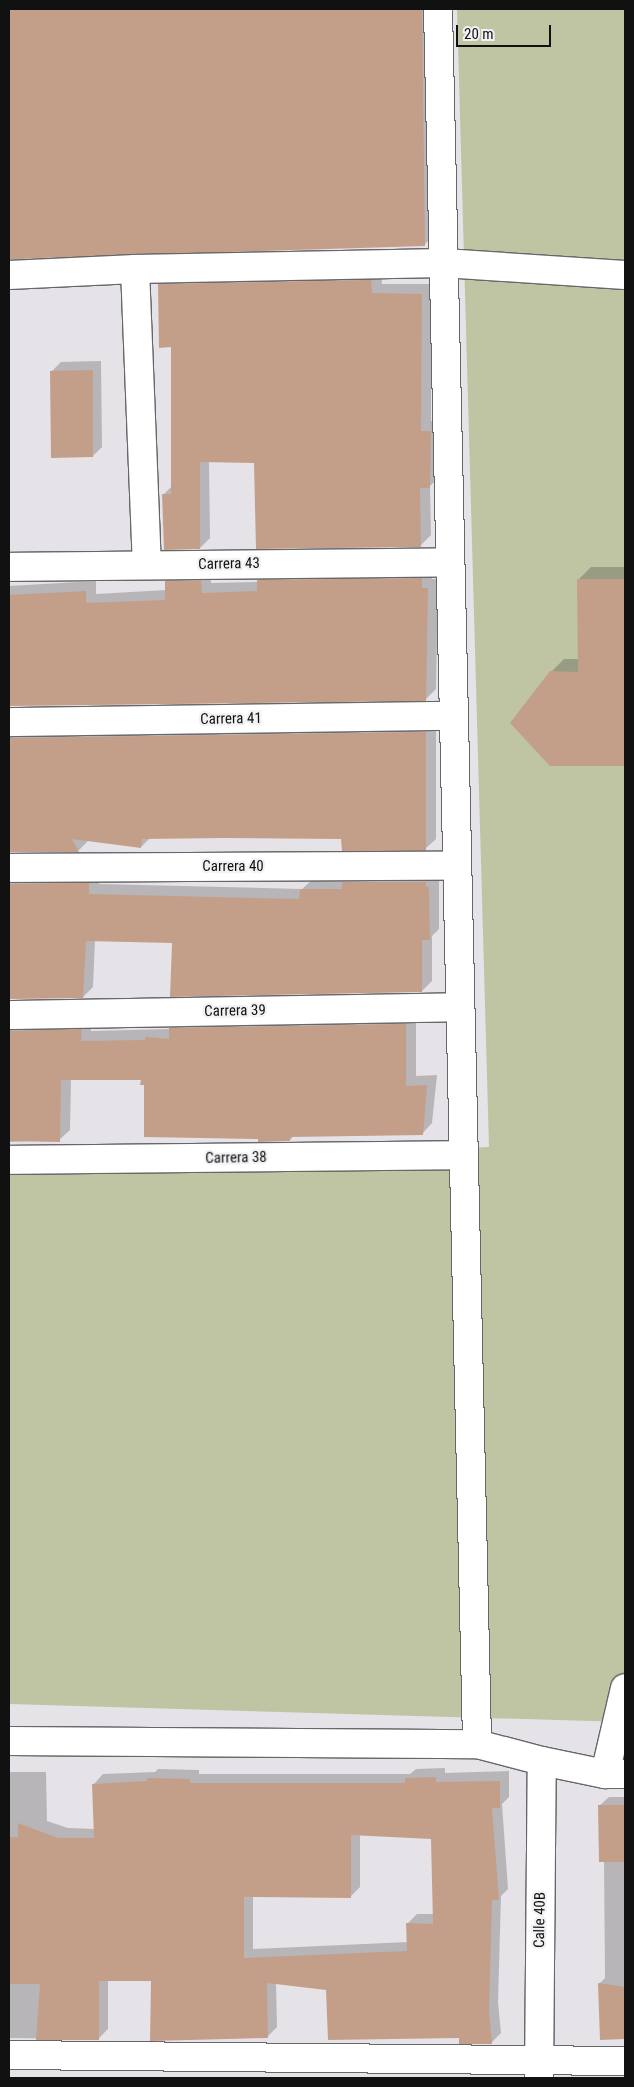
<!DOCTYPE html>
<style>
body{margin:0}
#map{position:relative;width:634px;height:2087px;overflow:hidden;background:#e5e3e7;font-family:"Roboto Condensed",sans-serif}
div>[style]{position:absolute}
.green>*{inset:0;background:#bfc4a3}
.shadow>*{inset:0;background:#0003}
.building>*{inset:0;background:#c39f89}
.roads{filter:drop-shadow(1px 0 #676669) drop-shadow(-1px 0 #676669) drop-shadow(0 1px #676669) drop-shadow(0 -1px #676669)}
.minor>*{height:28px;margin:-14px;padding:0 14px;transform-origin:14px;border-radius:14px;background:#fff}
span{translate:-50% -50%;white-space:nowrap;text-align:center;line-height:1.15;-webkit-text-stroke:4.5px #f2f1f4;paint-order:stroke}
.street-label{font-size:15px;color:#111112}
.frame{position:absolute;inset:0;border:10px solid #111112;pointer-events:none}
.scale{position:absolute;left:456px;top:25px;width:95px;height:22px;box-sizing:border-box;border:2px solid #111112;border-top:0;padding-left:6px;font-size:15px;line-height:18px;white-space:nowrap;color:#111112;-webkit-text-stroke:4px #f2f1f4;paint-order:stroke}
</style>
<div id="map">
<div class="green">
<i style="clip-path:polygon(457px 9px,625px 9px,625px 1722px,9px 1704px,9px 1167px,489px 1147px)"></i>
</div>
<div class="shadow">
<i style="clip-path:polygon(9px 9px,434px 9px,436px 233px,425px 244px,134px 252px,9px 260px)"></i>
<i style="clip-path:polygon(381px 270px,382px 284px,431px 284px,431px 421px,441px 421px,440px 476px,430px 486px,431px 535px,421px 545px,255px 461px,209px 461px,210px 538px,200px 548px,163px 495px,172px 486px,173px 346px,159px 285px,169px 275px)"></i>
<i style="clip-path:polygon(101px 361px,102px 447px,93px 456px,52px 371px,61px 362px)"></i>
<i style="clip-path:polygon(591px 567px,625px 567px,625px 764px,550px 764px,551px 672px,564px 659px,579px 659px,579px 579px)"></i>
<i style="clip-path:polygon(431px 568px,432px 579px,438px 579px,436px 689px,425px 700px,9px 705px,9px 586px,96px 581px,96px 594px,166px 590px,166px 581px,176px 571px,211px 571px,211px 583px,258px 582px,268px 570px)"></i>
<i style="clip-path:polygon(9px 722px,436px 722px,436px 839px,425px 849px,343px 838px,150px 838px,141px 847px,89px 840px,78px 851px,9px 851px)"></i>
<i style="clip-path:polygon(9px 868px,99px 874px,99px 884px,302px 889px,312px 880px,439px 878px,439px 929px,432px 936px,432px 981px,422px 991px,173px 942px,95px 940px,93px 987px,83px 997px,9px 998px)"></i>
<i style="clip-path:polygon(9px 1014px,91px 1020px,91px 1031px,170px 1029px,181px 1018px,416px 1014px,416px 1076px,437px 1075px,432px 1123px,422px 1134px,294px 1136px,290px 1140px,260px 1138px,146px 1084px,142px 1079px,71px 1079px,70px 1130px,59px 1140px,9px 1142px)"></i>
<i style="clip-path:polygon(evenodd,445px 1768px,445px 1773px,509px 1771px,509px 1797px,502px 1804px,508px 1889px,501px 1896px,498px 2002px,501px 2033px,491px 2043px,460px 2037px,327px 1988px,276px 1983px,277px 2027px,267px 2037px,152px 1980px,108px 1980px,108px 2029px,98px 2039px,9px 2038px,9px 1772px,46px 1772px,47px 1821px,68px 1828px,95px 1829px,94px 1784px,103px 1774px,155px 1772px,158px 1769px,199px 1770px,199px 1774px,410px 1774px,416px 1769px,445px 1768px,360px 1835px,432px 1838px,434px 1914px,417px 1914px,408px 1923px,408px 1942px,253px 1949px,253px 1896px,350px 1897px,360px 1887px,360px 1835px)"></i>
<i style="clip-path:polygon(609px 1797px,625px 1797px,625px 2038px,601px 2039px,599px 1984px,605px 1978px,604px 1861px,599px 1806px)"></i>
</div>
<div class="building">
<i style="clip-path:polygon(9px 9px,422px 9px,425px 246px,9px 259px)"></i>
<i style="clip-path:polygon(371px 280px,372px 293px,422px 294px,421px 431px,431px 431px,430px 488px,420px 488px,421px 547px,256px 549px,254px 463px,200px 462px,200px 549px,164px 550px,162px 494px,171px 494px,171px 347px,159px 348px,158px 284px)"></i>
<i style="clip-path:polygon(93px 370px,93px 457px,51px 458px,50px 371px)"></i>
<i style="clip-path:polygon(422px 578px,422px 588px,428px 588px,426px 701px,9px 706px,9px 595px,86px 591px,86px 603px,165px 600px,165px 581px,201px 580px,202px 593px,257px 591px,257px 580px)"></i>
<i style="clip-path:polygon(577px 579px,625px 579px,625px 766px,550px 766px,510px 723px,550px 671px,578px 672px)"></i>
<i style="clip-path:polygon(426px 732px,426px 851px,342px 851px,341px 839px,226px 838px,142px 839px,141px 848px,72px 839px,79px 852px,9px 852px,9px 738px)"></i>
<i style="clip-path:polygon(342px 882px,426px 882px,426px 887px,429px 887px,430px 940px,422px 940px,422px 992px,170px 997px,172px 943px,86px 941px,83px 998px,9px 999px,9px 884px,89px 883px,89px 894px,299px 899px,300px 889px,342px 889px)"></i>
<i style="clip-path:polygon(406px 1024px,406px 1086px,427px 1085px,423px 1135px,290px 1137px,290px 1141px,258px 1142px,258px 1139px,144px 1137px,144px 1085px,140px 1085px,141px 1080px,61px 1080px,60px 1142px,9px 1141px,9px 1031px,82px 1029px,81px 1041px,145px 1040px,146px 1037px,169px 1039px,169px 1028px)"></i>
<i style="clip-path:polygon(evenodd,436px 1777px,436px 1782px,500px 1781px,500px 1808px,492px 1808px,499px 1900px,492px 1900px,489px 2012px,492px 2044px,459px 2044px,459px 2038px,328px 2040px,326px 1990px,267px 1983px,268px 2038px,150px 2041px,151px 1981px,99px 1981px,99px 2040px,36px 2040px,40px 1984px,9px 1984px,9px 1837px,18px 1837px,18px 1823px,58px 1838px,94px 1838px,92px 1784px,147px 1781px,147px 1778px,190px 1779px,190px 1783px,405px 1783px,405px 1778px,436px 1777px,351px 1835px,431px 1839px,433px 1924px,406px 1923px,407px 1951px,244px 1958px,244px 1897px,351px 1898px,351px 1835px)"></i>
<i style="clip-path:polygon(598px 1805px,625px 1805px,625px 1862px,599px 1862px)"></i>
<i style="clip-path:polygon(598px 1983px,625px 1987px,625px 2039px,600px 2040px)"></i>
</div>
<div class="roads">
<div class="minor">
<i style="left:438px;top:9px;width:1735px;rotate:88.71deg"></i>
<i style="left:135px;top:269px;width:296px;rotate:87.7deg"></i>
<i style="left:9px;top:275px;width:126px;rotate:-2.7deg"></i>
<i style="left:135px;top:269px;width:309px;rotate:-1.1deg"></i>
<i style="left:444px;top:263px;width:181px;rotate:3.8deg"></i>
<i style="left:9px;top:567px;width:441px;rotate:-0.6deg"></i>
<i style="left:9px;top:722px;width:445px;rotate:-0.8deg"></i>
<i style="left:9px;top:868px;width:448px;rotate:-0.3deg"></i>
<i style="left:9px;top:1015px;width:451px;rotate:-1deg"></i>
<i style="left:9px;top:1160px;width:455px;rotate:-0.6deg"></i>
<i style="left:9px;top:1741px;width:468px;rotate:0.4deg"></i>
<i style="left:477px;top:1744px;width:67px;rotate:14.7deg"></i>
<i style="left:542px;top:1761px;width:64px;rotate:11.7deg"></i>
<i style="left:605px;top:1774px;width:20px"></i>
<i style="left:605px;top:1774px;width:88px;rotate:-76.9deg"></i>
<i style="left:9px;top:2055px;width:616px;rotate:0.56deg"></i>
<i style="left:539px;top:2078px;width:317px;rotate:-89.5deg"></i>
</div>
</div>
<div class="street-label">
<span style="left:229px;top:564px;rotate:-1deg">Carrera 43</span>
<span style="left:231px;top:719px;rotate:-1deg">Carrera 41</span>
<span style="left:233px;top:867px">Carrera 40</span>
<span style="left:235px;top:1011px;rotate:-1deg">Carrera 39</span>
<span style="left:236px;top:1158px;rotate:-1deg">Carrera 38</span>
<span style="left:540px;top:1920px;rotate:-89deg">Calle 40B</span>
</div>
<div class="frame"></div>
<div class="scale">20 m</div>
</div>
